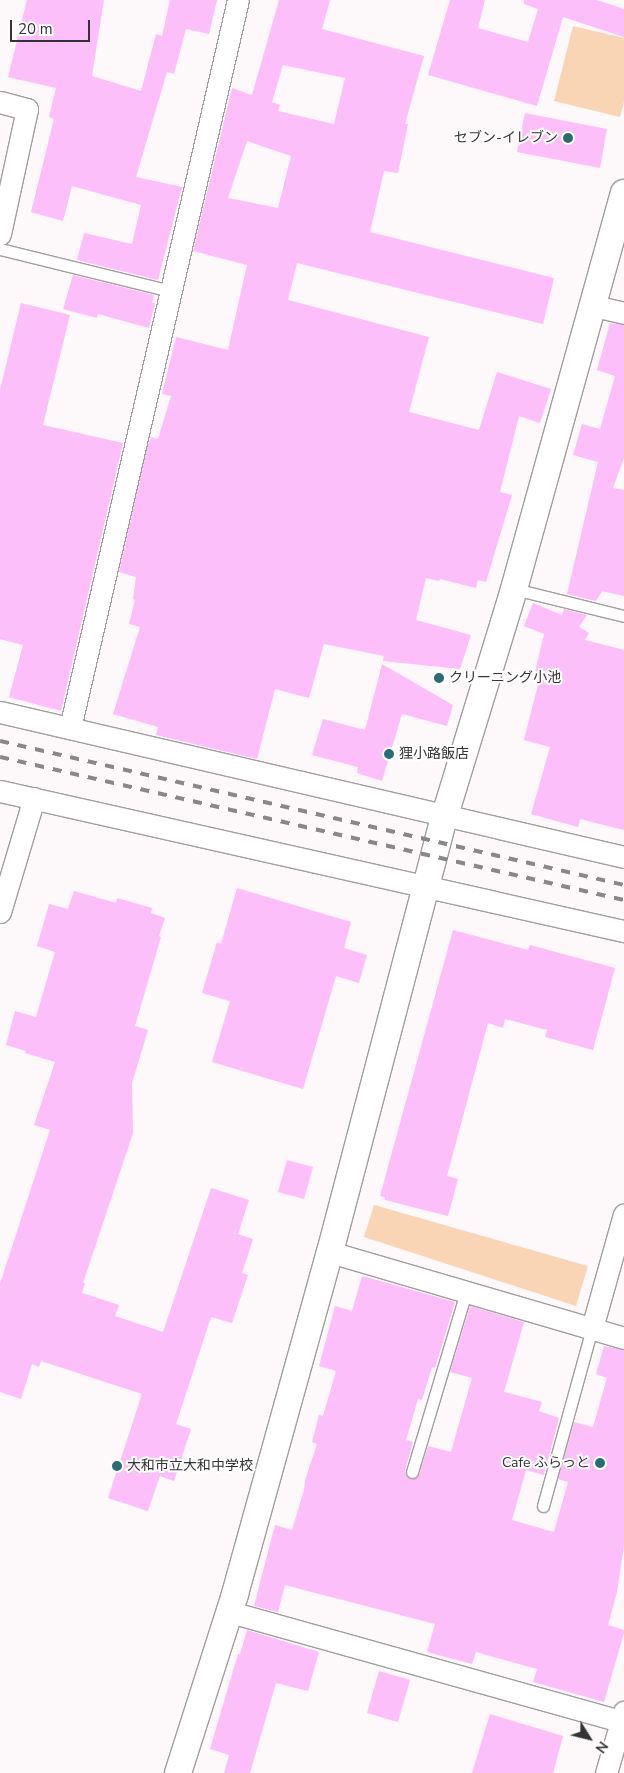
<!DOCTYPE html>
<meta charset="utf-8">
<style>
body{margin:0}
#map{position:relative;width:624px;height:1773px;overflow:hidden;background:#fdf8f9;font-family:"Nunito Sans","Noto Sans JP",sans-serif}
div>[style]{position:absolute}
.green>*{inset:0;background:#f9d5b5}
.building>*{inset:0;background:#fdbff9}
.roads{filter:drop-shadow(1px 0 #a29e9f) drop-shadow(-1px 0 #a29e9f) drop-shadow(0 1px #a29e9f) drop-shadow(0 -1px #a29e9f)}
.service>*{height:11px;margin:-5.5px;padding:0 5.5px;transform-origin:5.5px;border-radius:5.5px;background:#fff}
.minor>*{height:21px;margin:-10.5px;padding:0 10.5px;transform-origin:10.5px;border-radius:10.5px;background:#fff}
.tertiary>*{height:26px;margin:-13px;padding:0 13px;transform-origin:13px;border-radius:13px;background:#fff}
.rail>*{height:4px;margin-top:-2px;transform-origin:0;background:repeating-linear-gradient(90deg,#898787 0 9px,transparent 0 18px)}
.dots>*{width:14px;height:14px;translate:-50% -50%;box-sizing:border-box;border:2px solid #fff;border-radius:50%}
span{translate:-50% -50%;white-space:nowrap;text-align:center;line-height:1.15;-webkit-text-stroke:4px #fff;paint-order:stroke}
.poi-label{font-size:14px;color:#343333}
.right{translate:-100% -50%;text-align:right}
.left{translate:0 -50%;text-align:left}
.north{position:absolute;left:564px;top:1713px;width:50px;height:50px;-webkit-text-stroke:4px #fff;paint-order:stroke;rotate:126deg;font-size:14px;font-weight:700;line-height:20px;text-align:center;color:#343333}
.north::after{content:'';display:block;margin:auto;width:18px;height:22px;background:#343333;clip-path:polygon(50% 0,100% 100%,50% 72%,0 100%)}
.scale{position:absolute;left:10px;top:20px;width:80px;height:22px;box-sizing:border-box;border:2px solid #343333;border-top:0;padding-left:6px;font-size:15px;line-height:18px;white-space:nowrap;color:#343333;-webkit-text-stroke:4px #fff;paint-order:stroke}
</style>
<div id="map">
<div class="green">
<i style="clip-path:polygon(573px 26px,624px 38px,624px 102px,620px 117px,554px 101px)"></i>
<i style="clip-path:polygon(374px 1205px,588px 1266px,576px 1306px,364px 1237px)"></i>
</div>
<div class="building">
<i style="clip-path:polygon(27px 0,104px 0,92px 76px,141px 91px,156px 34px,162px 36px,170px 0,217px 0,209px 34px,186px 29px,174px 74px,167px 72px,136px 177px,182px 187px,158px 280px,77px 260px,84px 233px,132px 244px,141px 205px,72px 186px,63px 221px,31px 212px,54px 119px,49px 117px,56px 88px,8px 77px)"></i>
<i style="clip-path:polygon(evenodd,279px 0,330px 0,322px 29px,424px 56px,405px 124px,408px 124px,398px 173px,384px 171px,370px 232px,554px 278px,543px 324px,297px 263px,288px 300px,429px 337px,409px 412px,479px 430px,497px 372px,551px 389px,540px 423px,519px 416px,500px 492px,512px 495px,486px 582px,478px 580px,476px 588px,440px 579px,439px 581px,426px 578px,416px 620px,471px 635px,460px 669px,383px 661px,384px 656px,324px 644px,309px 698px,275px 689px,257px 759px,156px 735px,158px 727px,113px 714px,140px 627px,129px 624px,135px 600px,133px 599px,136px 577px,119px 572px,147px 448px,151px 437px,158px 439px,171px 396px,162px 394px,176px 337px,228px 350px,247px 265px,193px 251px,232px 88px,252px 95px,279px 0,283px 65px,345px 78px,334px 124px,278px 111px,280px 105px,272px 102px,283px 65px,279px 0,247px 141px,291px 156px,278px 208px,228px 198px,247px 141px)"></i>
<i style="clip-path:polygon(450px 0,485px 0,478px 28px,528px 42px,538px 9px,524px 4px,524px 0,597px 0,624px 9px,624px 37px,563px 17px,537px 106px,428px 75px)"></i>
<i style="clip-path:polygon(525px 113px,607px 129px,600px 168px,517px 152px)"></i>
<i style="clip-path:polygon(73px 275px,154px 295px,152px 303px,155px 303px,149px 328px,98px 314px,97px 318px,63px 309px)"></i>
<i style="clip-path:polygon(21px 303px,70px 315px,43px 425px,123px 443px,61px 711px,9px 697px,23px 645px,0 639px,0 390px)"></i>
<i style="clip-path:polygon(610px 323px,624px 325px,624px 458px,613px 488px,624px 490px,624px 596px,602px 591px,596px 601px,567px 594px,598px 462px,573px 455px,582px 424px,600px 429px,615px 376px,597px 370px)"></i>
<i style="clip-path:polygon(533px 603px,562px 615px,564px 609px,587px 615px,579px 627px,589px 633px,585px 640px,624px 650px,624px 830px,580px 819px,578px 827px,531px 814px,550px 747px,524px 740px,541px 673px,535px 672px,544px 634px,524px 626px)"></i>
<i style="clip-path:polygon(382px 664px,453px 705px,447px 726px,402px 714px,382px 781px,357px 773px,358px 767px,312px 755px,323px 719px,365px 730px)"></i>
<i style="clip-path:polygon(237px 888px,351px 922px,344px 948px,367px 955px,359px 983px,336px 976px,303px 1089px,212px 1062px,230px 1001px,202px 993px,217px 942px,221px 944px)"></i>
<i style="clip-path:polygon(74px 891px,116px 903px,117px 898px,152px 908px,151px 913px,165px 918px,159px 936px,161px 937px,135px 1026px,148px 1030px,132px 1083px,133px 1133px,83px 1283px,85px 1283px,82px 1293px,119px 1305px,115px 1316px,163px 1332px,211px 1188px,249px 1200px,238px 1234px,253px 1239px,242px 1273px,248px 1275px,232px 1323px,211px 1317px,176px 1424px,191px 1429px,174px 1481px,160px 1476px,148px 1511px,108px 1498px,142px 1394px,41px 1361px,39px 1367px,32px 1364px,21px 1399px,0 1392px,0 1284px,50px 1130px,34px 1125px,55px 1062px,25px 1053px,26px 1051px,6px 1045px,15px 1011px,36px 1017px,55px 952px,37px 946px,49px 904px,68px 909px)"></i>
<i style="clip-path:polygon(453px 930px,528px 950px,530px 945px,615px 968px,593px 1050px,545px 1037px,547px 1030px,505px 1019px,503px 1028px,488px 1023px,447px 1176px,458px 1179px,448px 1216px,385px 1200px,385px 1197px,380px 1196px)"></i>
<i style="clip-path:polygon(287px 1160px,313px 1167px,304px 1199px,278px 1192px)"></i>
<i style="clip-path:polygon(362px 1276px,455px 1302px,435px 1368px,432px 1367px,422px 1400px,418px 1399px,406px 1440px,413px 1442px,405px 1470px,406px 1477px,410px 1479px,419px 1475px,428px 1446px,451px 1452px,472px 1378px,450px 1372px,470px 1306px,524px 1322px,504px 1392px,542px 1402px,539px 1411px,559px 1418px,544px 1475px,526px 1470px,512px 1520px,554px 1532px,568px 1482px,558px 1479px,574px 1422px,593px 1427px,607px 1378px,596px 1374px,604px 1346px,624px 1350px,624px 1545px,617px 1592px,608px 1625px,624px 1630px,624px 1633px,604px 1702px,533px 1682px,537px 1669px,476px 1652px,472px 1664px,427px 1652px,435px 1624px,285px 1585px,278px 1612px,254px 1606px,275px 1525px,292px 1530px,304px 1490px,305px 1480px,317px 1444px,312px 1442px,319px 1415px,323px 1416px,336px 1371px,319px 1366px,335px 1306px,352px 1311px)"></i>
<i style="clip-path:polygon(247px 1630px,319px 1652px,308px 1691px,276px 1683px,250px 1773px,224px 1773px,229px 1755px,210px 1749px,238px 1654px,240px 1654px)"></i>
<i style="clip-path:polygon(379px 1671px,410px 1680px,398px 1722px,367px 1713px)"></i>
<i style="clip-path:polygon(490px 1714px,563px 1736px,553px 1773px,472px 1773px)"></i>
</div>
<div class="roads">
<div class="service">
<i style="left:0;top:249px;width:176px;rotate:13.8deg"></i>
<i style="left:514px;top:589px;width:113px;rotate:13.8deg"></i>
<i style="left:412px;top:1472px;width:188px;rotate:-73.3deg"></i>
<i style="left:543px;top:1506px;width:185px;rotate:-74.6deg"></i>
</div>
<div class="minor">
<i style="left:0;top:102px;width:28px;rotate:15deg"></i>
<i style="left:27px;top:109px;width:128px;rotate:102.2deg"></i>
<i style="left:594px;top:306px;width:31px;rotate:13deg"></i>
<i style="left:0;top:712px;width:641px;rotate:13.08deg"></i>
<i style="left:70px;top:728px;width:747px;rotate:-77.01deg"></i>
<i style="left:0;top:791px;width:640px;rotate:12.65deg"></i>
<i style="left:0;top:912px;width:119px;rotate:-73.4deg"></i>
<i style="left:330px;top:1252px;width:306px;rotate:16.3deg"></i>
<i style="left:592px;top:1328px;width:118px;rotate:-74.3deg"></i>
<i style="left:230px;top:1612px;width:409px;rotate:15.6deg"></i>
<i style="left:606px;top:1773px;width:64px;rotate:-73.6deg"></i>
</div>
<div class="tertiary">
<i style="left:178px;top:1773px;width:188px;rotate:-72.3deg"></i>
<i style="left:235px;top:1594px;width:355px;rotate:-74.5deg"></i>
<i style="left:330px;top:1252px;width:452px;rotate:-75.3deg"></i>
<i style="left:445px;top:815px;width:236px;rotate:-73deg"></i>
<i style="left:514px;top:589px;width:411px;rotate:-74.5deg"></i>
</div>
</div>
<div class="rail">
<i style="left:0;top:741px;width:640px;rotate:12.99deg"></i>
<i style="left:0;top:757px;width:640px;rotate:12.91deg"></i>
</div>
<div class="dots">
<i style="left:568px;top:138px;background:#246f74"></i>
<i style="left:439px;top:678px;background:#246f74"></i>
<i style="left:389px;top:754px;background:#246f74"></i>
<i style="left:600px;top:1463px;background:#246f74"></i>
<i style="left:117px;top:1466px;background:#246f74"></i>
</div>
<div class="poi-label">
<span class="right" style="left:558px;top:138px">セブン-イレブン</span>
<span class="left" style="left:449px;top:678px">クリーニング小池</span>
<span class="left" style="left:399px;top:754px">狸小路飯店</span>
<span class="right" style="left:590px;top:1463px">Cafe ふらっと</span>
<span class="left" style="left:127px;top:1466px">大和市立大和中学校</span>
</div>
<div class="north">N</div>
<div class="scale">20 m</div>
</div>
